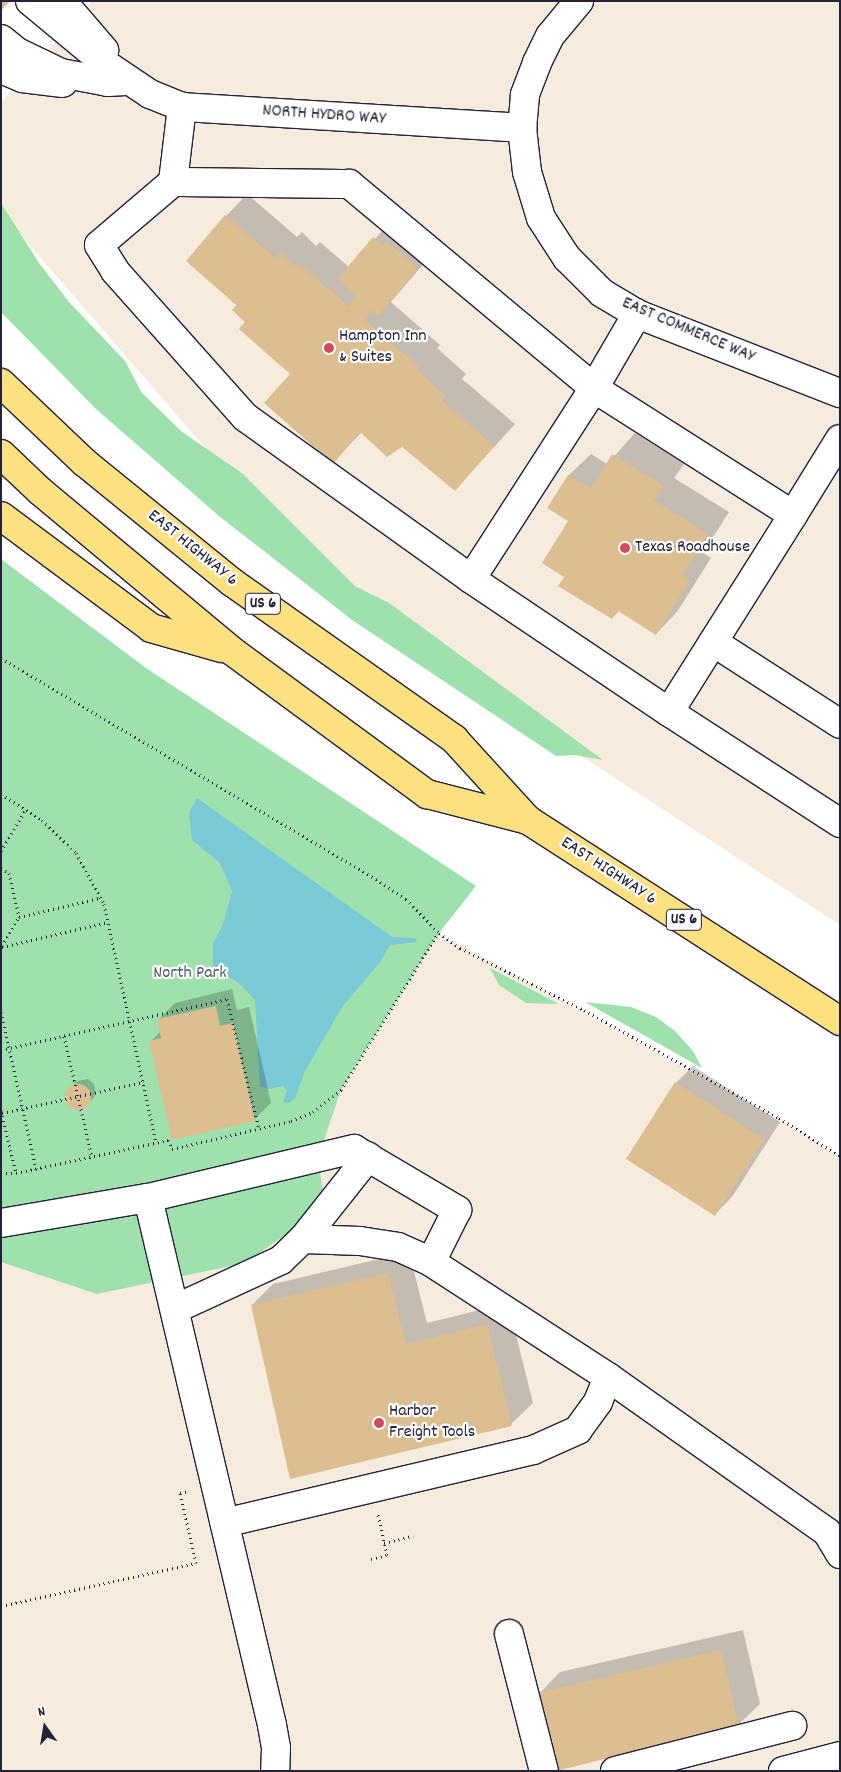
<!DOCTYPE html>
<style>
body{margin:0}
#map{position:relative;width:841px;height:1772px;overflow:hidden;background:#fff;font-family:Dekko,sans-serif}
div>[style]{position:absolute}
.built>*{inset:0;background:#f5ecde}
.green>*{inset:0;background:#9ee1ac}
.water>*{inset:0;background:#7ac9d7}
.shadow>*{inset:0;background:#0003}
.building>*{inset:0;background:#ddbe90}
.round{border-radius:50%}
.path>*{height:3px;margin-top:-1.5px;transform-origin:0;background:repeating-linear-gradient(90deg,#22223b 0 1px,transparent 0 5px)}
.roads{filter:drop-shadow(1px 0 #22223b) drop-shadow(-1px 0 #22223b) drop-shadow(0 1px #22223b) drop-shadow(0 -1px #22223b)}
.minor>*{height:28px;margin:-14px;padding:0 14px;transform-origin:14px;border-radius:14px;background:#fff}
.highway>*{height:28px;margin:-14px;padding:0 14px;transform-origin:14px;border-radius:14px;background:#fde080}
.dots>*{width:14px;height:14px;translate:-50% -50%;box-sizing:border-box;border:2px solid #fff;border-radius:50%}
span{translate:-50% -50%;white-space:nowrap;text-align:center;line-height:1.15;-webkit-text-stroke:4.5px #fff;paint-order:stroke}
.shield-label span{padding:1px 4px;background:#fff;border:1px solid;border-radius:4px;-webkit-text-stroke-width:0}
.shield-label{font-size:16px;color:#22223b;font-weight:700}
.street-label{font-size:18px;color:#22223b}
.poi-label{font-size:18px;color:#22223b}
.left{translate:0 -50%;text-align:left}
.park-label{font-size:18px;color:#475b5d}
.frame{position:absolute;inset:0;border:2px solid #22223b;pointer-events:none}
.north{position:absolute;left:20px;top:1702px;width:50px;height:50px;-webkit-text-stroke:4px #fff;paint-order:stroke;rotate:347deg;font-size:14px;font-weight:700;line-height:20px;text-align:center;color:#22223b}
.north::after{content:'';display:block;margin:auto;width:18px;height:22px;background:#22223b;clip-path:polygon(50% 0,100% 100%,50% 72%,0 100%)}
</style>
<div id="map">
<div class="built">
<i style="clip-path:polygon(91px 1px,840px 1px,840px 925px,330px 592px,1px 212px,1px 103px)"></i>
<i style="clip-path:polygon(439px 933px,804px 1133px,840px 1157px,840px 1771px,1px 1771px,1px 1262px,97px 1294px,318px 1158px,341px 1090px)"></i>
</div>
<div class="green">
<i style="clip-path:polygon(1px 203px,39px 263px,69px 302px,125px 361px,142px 393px,181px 431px,243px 474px,355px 586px,389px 603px,603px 760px,575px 755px,556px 756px,352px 620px,219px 516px,96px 409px,1px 312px)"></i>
<i style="clip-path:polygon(1px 559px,146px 668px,476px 886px,439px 933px,341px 1090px,318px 1158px,324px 1200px,291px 1231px,245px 1263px,97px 1294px,1px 1262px)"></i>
<i style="clip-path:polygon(490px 968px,559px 1004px,526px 1003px,499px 985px)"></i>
<i style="clip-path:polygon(585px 1002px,631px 1007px,656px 1017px,675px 1031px,693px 1051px,702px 1068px)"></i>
</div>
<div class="water">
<i style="clip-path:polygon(197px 798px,392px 937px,415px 938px,417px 942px,390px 945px,381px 961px,342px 1007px,305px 1071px,295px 1098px,289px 1103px,283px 1103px,287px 1090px,283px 1086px,270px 1089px,260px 1087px,255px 1000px,241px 985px,213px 966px,213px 944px,223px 924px,232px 891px,220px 863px,192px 840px,189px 813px)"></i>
</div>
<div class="shadow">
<i style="clip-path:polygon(247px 194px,297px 237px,302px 232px,316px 246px,320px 242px,349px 267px,395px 217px,438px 247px,391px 302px,440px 345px,437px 348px,466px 374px,462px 379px,515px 424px,455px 490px,402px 445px,362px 432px,333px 462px,291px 374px,247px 322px,238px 305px,226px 216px)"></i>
<i style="clip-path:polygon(635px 433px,684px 464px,674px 478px,729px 512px,703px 553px,711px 558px,677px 612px,656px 634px,619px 611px,612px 618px,566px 577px,570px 521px,549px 508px,569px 475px,591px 454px,607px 464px)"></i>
<i style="clip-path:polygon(232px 989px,237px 1010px,249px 1007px,271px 1103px,254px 1120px,151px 1041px,161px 1031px,158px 1020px,175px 1003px)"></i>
<i style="clip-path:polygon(693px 1066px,780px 1122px,732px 1197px,715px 1214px,628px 1158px,676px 1083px)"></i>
<i style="clip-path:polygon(88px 1079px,94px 1084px,96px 1094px,92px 1100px,77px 1108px,69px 1105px,67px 1095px,71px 1087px,77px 1081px)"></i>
<i style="clip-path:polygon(409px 1252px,427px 1323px,508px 1303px,533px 1403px,511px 1424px,252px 1305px,273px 1284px)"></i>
<i style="clip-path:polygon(743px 1630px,760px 1704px,738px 1725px,539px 1694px,560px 1672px)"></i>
</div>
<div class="building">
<i style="clip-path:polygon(1px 1px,10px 1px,1px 11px)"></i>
<i style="clip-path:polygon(225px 215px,275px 258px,280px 253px,294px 266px,297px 263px,350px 307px,355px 296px,338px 278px,373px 237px,383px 246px,386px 241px,418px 269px,378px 316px,372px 310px,364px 319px,419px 367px,417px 370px,445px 396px,442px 401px,494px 446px,455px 491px,402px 447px,387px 457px,360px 432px,333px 464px,264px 403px,290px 374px,239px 329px,245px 322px,232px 310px,236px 305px,186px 261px)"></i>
<i style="clip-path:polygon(612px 454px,663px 486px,654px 500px,708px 534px,682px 575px,690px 580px,656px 635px,618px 611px,612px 619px,558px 586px,564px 577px,542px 563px,568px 521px,547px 508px,568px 475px,591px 489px)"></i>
<i style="clip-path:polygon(216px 1006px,220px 1026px,233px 1023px,255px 1121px,172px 1140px,149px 1041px,161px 1038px,157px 1019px)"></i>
<i style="clip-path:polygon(675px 1082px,764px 1139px,715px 1216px,626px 1159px)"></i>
<i class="round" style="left:65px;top:1084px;width:26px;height:26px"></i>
<i style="clip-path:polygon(388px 1273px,406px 1344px,487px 1324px,512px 1426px,290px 1479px,251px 1305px)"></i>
<i style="clip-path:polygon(721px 1650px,739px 1726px,556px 1771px,537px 1693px)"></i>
</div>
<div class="path">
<i style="left:1px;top:658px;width:435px;rotate:30.5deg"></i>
<i style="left:376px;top:879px;width:36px;rotate:34deg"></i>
<i style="left:406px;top:899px;width:47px;rotate:45.9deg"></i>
<i style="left:439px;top:933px;width:26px;rotate:36deg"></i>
<i style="left:460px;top:948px;width:139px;rotate:26.6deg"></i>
<i style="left:584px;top:1010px;width:223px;rotate:29deg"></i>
<i style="left:779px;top:1118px;width:72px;rotate:31.9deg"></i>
<i style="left:1px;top:794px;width:49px;rotate:32.4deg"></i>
<i style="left:42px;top:820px;width:47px;rotate:44.1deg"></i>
<i style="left:76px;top:853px;width:58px;rotate:61.2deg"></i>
<i style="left:104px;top:904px;width:245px;rotate:77.7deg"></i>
<i style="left:1px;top:851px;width:49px;rotate:-59.2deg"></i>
<i style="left:1px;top:868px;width:9px;rotate:32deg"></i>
<i style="left:9px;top:873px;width:45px;rotate:77.2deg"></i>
<i style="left:2px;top:946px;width:34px;rotate:-60deg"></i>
<i style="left:19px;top:917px;width:83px;rotate:-13.2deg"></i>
<i style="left:2px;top:947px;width:109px;rotate:-13.3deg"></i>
<i style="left:1px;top:1012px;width:161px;rotate:77.4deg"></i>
<i style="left:64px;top:1036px;width:124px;rotate:77deg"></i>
<i style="left:1px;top:1050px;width:232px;rotate:-12.7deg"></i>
<i style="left:227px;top:999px;width:134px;rotate:76.2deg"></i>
<i style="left:1px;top:1111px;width:64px;rotate:76.4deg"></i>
<i style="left:2px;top:1113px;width:144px;rotate:-12.4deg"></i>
<i style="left:1px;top:1173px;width:15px"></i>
<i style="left:16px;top:1173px;width:156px;rotate:-12.2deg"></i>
<i style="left:168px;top:1140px;width:10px;rotate:66deg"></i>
<i style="left:172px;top:1149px;width:122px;rotate:-13.2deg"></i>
<i style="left:291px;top:1121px;width:24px;rotate:-22deg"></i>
<i style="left:313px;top:1112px;width:36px;rotate:-38deg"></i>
<i style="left:341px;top:1090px;width:185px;rotate:-58.3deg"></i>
<i style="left:384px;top:1543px;width:30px;rotate:-14deg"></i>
<i style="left:371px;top:1559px;width:16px;rotate:-14deg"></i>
<i style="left:387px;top:1555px;width:42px;rotate:-102.4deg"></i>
<i style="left:1px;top:1606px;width:200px;rotate:-12.4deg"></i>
<i style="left:196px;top:1563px;width:72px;rotate:-102.9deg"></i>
<i style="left:180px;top:1493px;width:9px;rotate:-13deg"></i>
</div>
<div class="roads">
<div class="minor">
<i style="left:30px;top:1px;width:105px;rotate:39.6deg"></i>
<i style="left:111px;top:68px;width:47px;rotate:33.7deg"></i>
<i style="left:150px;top:94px;width:35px;rotate:22deg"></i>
<i style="left:182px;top:107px;width:341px;rotate:3.5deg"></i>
<i style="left:62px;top:1px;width:65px;rotate:49.4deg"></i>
<i style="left:579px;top:1px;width:45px;rotate:129.6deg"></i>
<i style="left:550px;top:36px;width:30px;rotate:116deg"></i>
<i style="left:537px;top:63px;width:34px;rotate:111deg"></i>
<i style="left:525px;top:95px;width:33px;rotate:95deg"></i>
<i style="left:522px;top:128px;width:44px;rotate:83.5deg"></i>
<i style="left:527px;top:172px;width:48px;rotate:73.1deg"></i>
<i style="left:541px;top:218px;width:48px;rotate:57deg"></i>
<i style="left:567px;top:258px;width:49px;rotate:45deg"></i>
<i style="left:602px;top:293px;width:41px;rotate:31deg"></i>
<i style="left:637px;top:314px;width:218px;rotate:21.3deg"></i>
<i style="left:1px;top:39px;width:21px;rotate:39deg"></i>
<i style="left:17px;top:52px;width:49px;rotate:25.5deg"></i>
<i style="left:61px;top:73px;width:48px;rotate:10.8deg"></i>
<i style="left:108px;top:82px;width:22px;rotate:-3deg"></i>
<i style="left:1px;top:69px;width:23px;rotate:23deg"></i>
<i style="left:22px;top:78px;width:41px;rotate:7deg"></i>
<i style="left:173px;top:182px;width:76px;rotate:-83.2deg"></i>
<i style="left:793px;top:515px;width:89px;rotate:-58.3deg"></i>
<i style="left:471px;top:579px;width:239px;rotate:33.9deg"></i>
<i style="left:669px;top:712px;width:233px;rotate:-57.8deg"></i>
<i style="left:793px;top:515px;width:236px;rotate:-147.5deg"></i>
<i style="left:594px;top:388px;width:319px;rotate:-140.2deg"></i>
<i style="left:349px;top:184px;width:176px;rotate:-179.3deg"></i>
<i style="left:173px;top:182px;width:97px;rotate:139.6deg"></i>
<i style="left:99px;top:245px;width:31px;rotate:58deg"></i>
<i style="left:115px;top:271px;width:195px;rotate:48.3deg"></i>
<i style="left:245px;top:417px;width:278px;rotate:35.6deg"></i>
<i style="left:471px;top:579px;width:227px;rotate:-57.2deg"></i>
<i style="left:594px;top:388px;width:86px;rotate:-59.8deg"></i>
<i style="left:713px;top:642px;width:151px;rotate:32.8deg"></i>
<i style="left:669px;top:712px;width:204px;rotate:33deg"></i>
<i style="left:148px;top:1198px;width:212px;rotate:-13.4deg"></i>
<i style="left:354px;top:1149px;width:120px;rotate:30.6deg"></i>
<i style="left:457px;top:1210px;width:58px;rotate:116.6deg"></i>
<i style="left:1px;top:1223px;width:149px;rotate:-9.7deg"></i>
<i style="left:148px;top:1198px;width:541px;rotate:76.76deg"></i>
<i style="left:272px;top:1725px;width:23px;rotate:80deg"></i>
<i style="left:276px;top:1748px;width:23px;rotate:92deg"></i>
<i style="left:303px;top:1239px;width:105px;rotate:-51.6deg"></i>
<i style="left:175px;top:1309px;width:117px;rotate:-24.8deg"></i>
<i style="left:281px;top:1260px;width:30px;rotate:-44deg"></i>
<i style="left:303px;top:1239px;width:57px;rotate:2deg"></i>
<i style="left:360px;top:1241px;width:38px;rotate:9deg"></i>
<i style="left:398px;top:1247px;width:36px;rotate:24deg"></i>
<i style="left:431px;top:1262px;width:211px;rotate:33deg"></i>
<i style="left:608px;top:1377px;width:27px;rotate:112deg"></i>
<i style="left:598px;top:1402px;width:34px;rotate:126deg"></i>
<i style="left:578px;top:1430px;width:49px;rotate:156deg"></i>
<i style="left:533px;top:1450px;width:317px;rotate:166.7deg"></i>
<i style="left:608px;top:1377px;width:268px;rotate:35.3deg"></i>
<i style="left:827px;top:1532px;width:26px;rotate:59deg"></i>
<i style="left:509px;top:1634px;width:141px;rotate:75.7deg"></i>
<i style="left:615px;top:1771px;width:183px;rotate:-14.3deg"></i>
<i style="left:783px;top:1771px;width:59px;rotate:-14.7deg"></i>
</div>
<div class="highway">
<i style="left:1px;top:383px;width:115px;rotate:43.6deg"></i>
<i style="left:84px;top:462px;width:192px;rotate:39.1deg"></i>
<i style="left:233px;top:583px;width:271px;rotate:35.2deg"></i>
<i style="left:454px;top:739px;width:110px;rotate:47.6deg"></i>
<i style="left:528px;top:820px;width:371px;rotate:32.8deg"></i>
<i style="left:1px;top:454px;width:54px;rotate:43.5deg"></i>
<i style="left:40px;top:491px;width:250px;rotate:39.8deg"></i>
<i style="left:232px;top:651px;width:242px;rotate:36.3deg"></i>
<i style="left:427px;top:794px;width:104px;rotate:14.4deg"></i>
<i style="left:1px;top:516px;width:187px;rotate:36.7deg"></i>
<i style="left:151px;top:628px;width:73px;rotate:15.9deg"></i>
</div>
</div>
<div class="dots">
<i style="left:329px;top:348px;background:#d1495b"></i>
<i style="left:625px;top:548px;background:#d1495b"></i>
<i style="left:379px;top:1423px;background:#d1495b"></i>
</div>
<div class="shield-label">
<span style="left:263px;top:604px">US 6</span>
<span style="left:684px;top:920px">US 6</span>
</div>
<div class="street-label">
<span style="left:324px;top:116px;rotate:4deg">NORTH HYDRO WAY</span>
<span style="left:688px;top:331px;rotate:23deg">EAST COMMERCE WAY</span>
<span style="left:192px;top:549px;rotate:39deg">EAST HIGHWAY 6</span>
<span style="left:608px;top:872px;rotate:33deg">EAST HIGHWAY 6</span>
</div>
<div class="poi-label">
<span class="left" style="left:339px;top:348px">Hampton Inn<br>&amp; Suites</span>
<span class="left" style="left:635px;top:548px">Texas Roadhouse</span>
<span class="left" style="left:389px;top:1423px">Harbor<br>Freight Tools</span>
</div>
<div class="park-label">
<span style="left:190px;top:974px">North Park</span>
</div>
<div class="frame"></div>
<div class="north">N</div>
</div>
